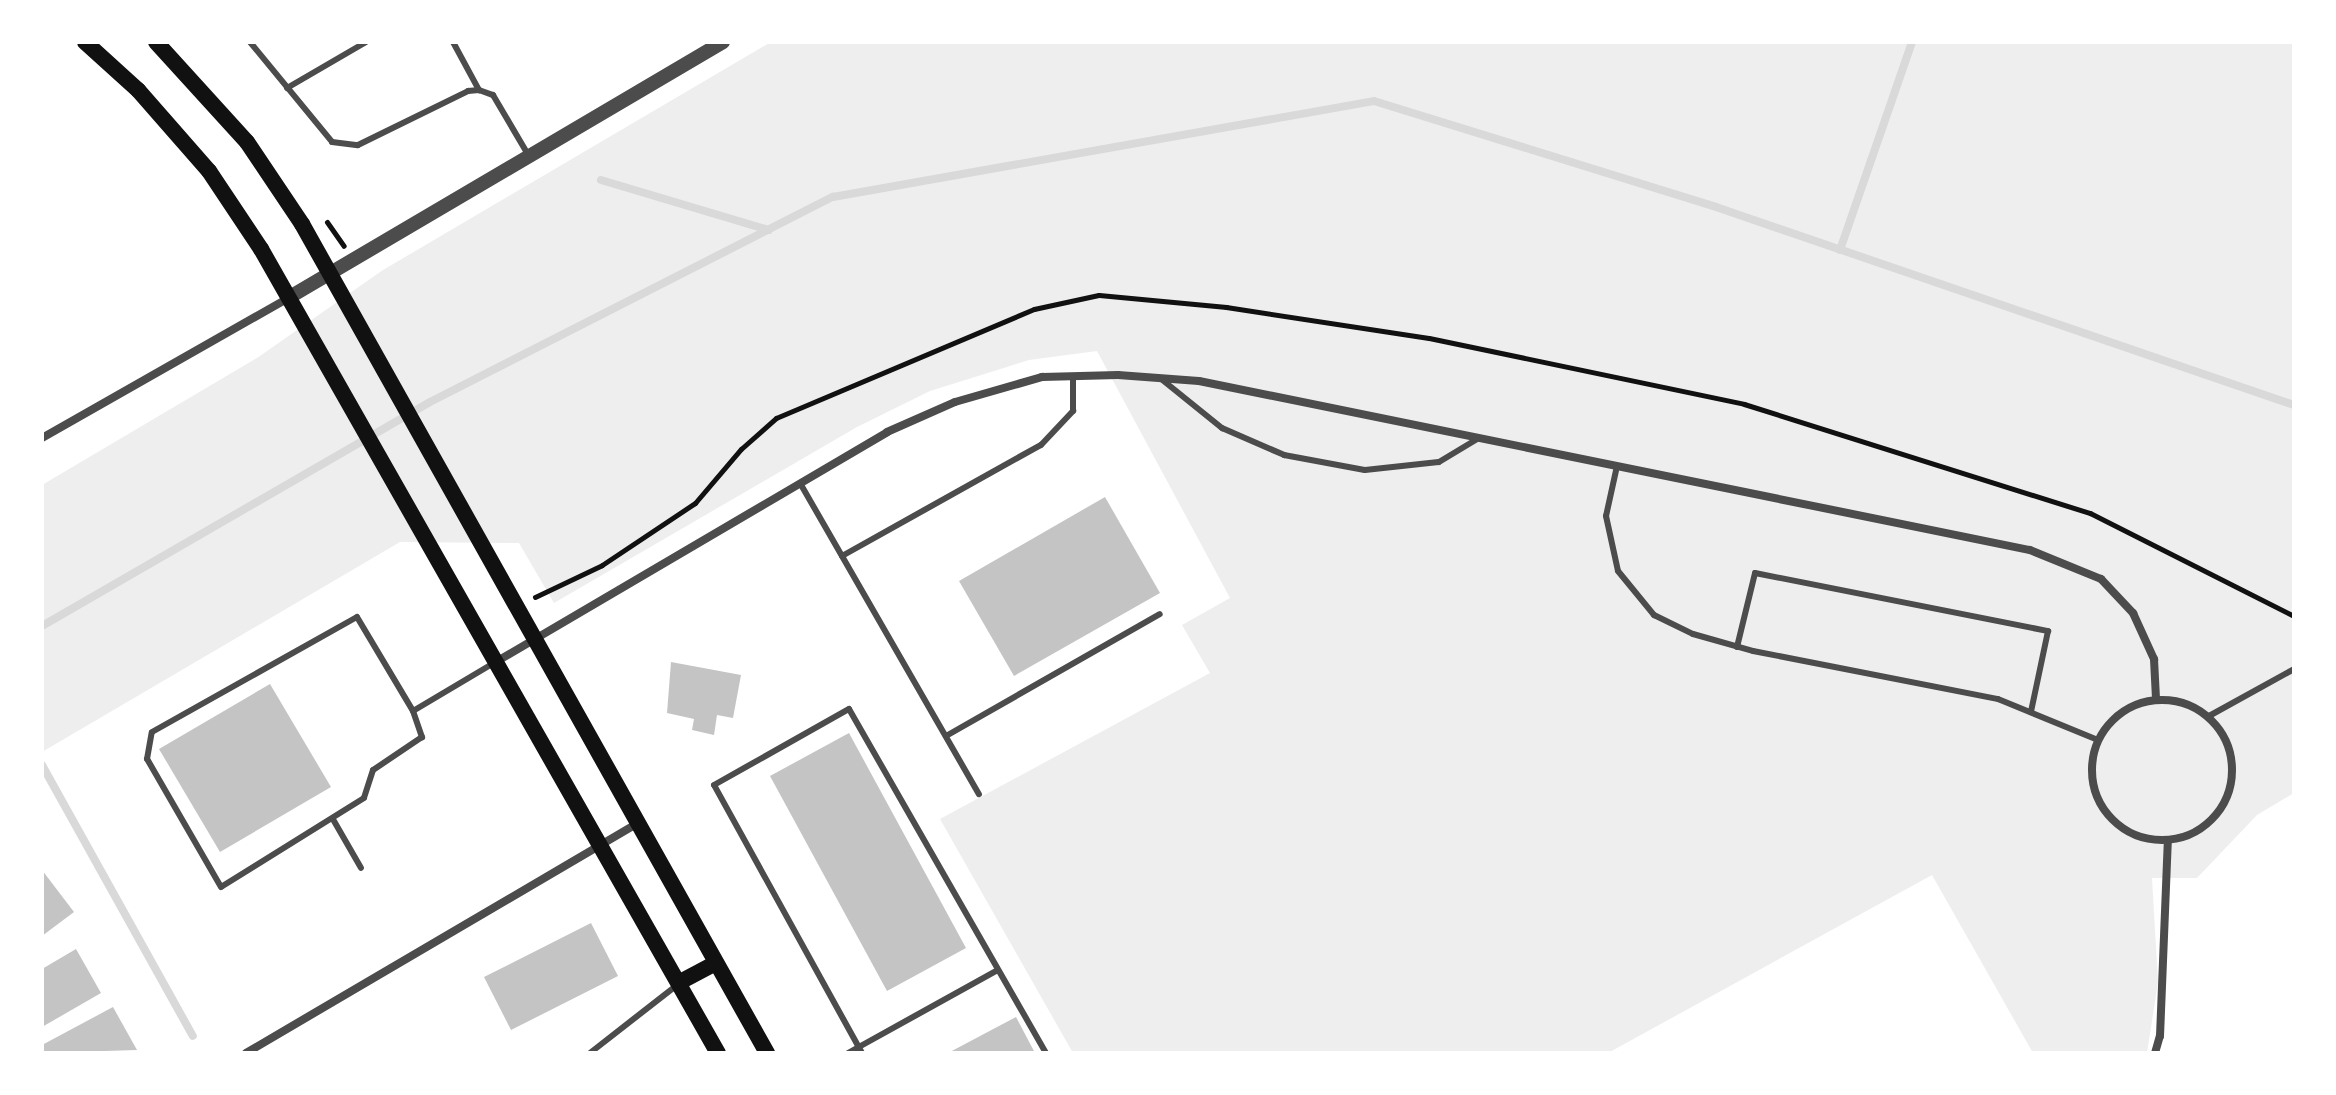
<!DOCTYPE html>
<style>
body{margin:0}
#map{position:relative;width:2336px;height:1095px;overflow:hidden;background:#fff;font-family:Lato,sans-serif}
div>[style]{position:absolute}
.green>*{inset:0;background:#eee}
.stream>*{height:8px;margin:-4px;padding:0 4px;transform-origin:4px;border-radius:4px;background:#d9d9d9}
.building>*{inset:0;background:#c4c4c4}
.path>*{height:5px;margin:-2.5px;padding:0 2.5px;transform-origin:2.5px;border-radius:2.5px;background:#111}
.service>*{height:6px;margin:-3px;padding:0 3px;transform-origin:3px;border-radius:3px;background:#4c4c4c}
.minor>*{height:8px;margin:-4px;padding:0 4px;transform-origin:4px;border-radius:4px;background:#4c4c4c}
.minor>.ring{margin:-4px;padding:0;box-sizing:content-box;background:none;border:8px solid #4c4c4c;border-radius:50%}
.tertiary>*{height:14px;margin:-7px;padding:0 7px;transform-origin:7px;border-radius:7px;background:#4c4c4c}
.secondary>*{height:16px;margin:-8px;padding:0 8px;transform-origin:8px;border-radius:8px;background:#111}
span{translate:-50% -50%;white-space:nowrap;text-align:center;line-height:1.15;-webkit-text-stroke:7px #fff;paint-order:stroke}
.frame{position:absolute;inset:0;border:44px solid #fff;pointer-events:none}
</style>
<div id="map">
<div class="green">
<i style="clip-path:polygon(771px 42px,2294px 42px,2294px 793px,2257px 815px,2197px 878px,2152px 878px,2158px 982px,2147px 1053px,2033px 1053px,1932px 875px,1608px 1053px,1073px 1053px,940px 819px,1210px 673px,1182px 625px,1230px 598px,1097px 351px,1029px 360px,930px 391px,857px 427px,554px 603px,519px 543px,400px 542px,42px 752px,42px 485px,257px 358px,383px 270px)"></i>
</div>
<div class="stream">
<i style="left:601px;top:180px;width:175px;rotate:16.6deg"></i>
<i style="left:1840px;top:250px;width:220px;rotate:-70.9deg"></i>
<i style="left:42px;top:626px;width:448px;rotate:-30deg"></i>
<i style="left:430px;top:402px;width:452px;rotate:-27deg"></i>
<i style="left:833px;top:197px;width:549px;rotate:-10.06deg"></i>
<i style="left:1374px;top:101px;width:358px;rotate:17.2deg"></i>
<i style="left:1716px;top:207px;width:611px;rotate:18.91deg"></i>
<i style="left:42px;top:765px;width:310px;rotate:60.9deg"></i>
</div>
<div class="building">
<i style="clip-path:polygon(1105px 497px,1160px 593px,1014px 676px,959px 581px)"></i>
<i style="clip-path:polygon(671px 662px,741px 675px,733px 718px,717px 715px,714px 735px,692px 730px,694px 719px,667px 713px)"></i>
<i style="clip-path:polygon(270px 684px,331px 787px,220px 852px,159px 749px)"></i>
<i style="clip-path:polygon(849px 733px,966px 948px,887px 991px,770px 776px)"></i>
<i style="clip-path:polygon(42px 870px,74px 912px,42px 936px)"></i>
<i style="clip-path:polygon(591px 923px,618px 976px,511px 1030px,484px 977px)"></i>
<i style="clip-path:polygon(76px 949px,101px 993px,42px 1027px,42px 969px)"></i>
<i style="clip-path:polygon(113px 1007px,137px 1050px,42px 1053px,42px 1045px)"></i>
<i style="clip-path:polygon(1016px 1017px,1035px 1053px,948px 1053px)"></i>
</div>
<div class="path">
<i style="left:327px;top:222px;width:29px;rotate:55deg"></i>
<i style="left:535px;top:597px;width:74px;rotate:-25.5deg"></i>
<i style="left:602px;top:565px;width:112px;rotate:-33.7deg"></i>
<i style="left:695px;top:503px;width:71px;rotate:-49.6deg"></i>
<i style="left:741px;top:449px;width:47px;rotate:-41.5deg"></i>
<i style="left:776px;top:418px;width:280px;rotate:-22.9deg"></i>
<i style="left:1034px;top:309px;width:66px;rotate:-12.2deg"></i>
<i style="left:1099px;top:295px;width:128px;rotate:5.4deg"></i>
<i style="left:1226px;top:307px;width:205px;rotate:8.7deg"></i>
<i style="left:1429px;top:338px;width:322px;rotate:11.8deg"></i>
<i style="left:1744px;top:404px;width:363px;rotate:17.5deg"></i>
<i style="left:2090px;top:513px;width:229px;rotate:26.8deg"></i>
</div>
<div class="service">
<i style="left:250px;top:42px;width:129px;rotate:50.6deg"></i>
<i style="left:332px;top:142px;width:26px;rotate:7deg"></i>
<i style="left:358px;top:145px;width:123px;rotate:-26.1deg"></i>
<i style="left:468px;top:91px;width:11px;rotate:-5deg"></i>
<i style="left:479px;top:90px;width:15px;rotate:20deg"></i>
<i style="left:493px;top:95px;width:71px;rotate:59.5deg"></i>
<i style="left:453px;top:42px;width:55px;rotate:61.6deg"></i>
<i style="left:287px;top:88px;width:91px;rotate:-30.2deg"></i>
<i style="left:1160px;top:378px;width:80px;rotate:38.9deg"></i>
<i style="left:1222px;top:428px;width:68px;rotate:23.5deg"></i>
<i style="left:1284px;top:455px;width:82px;rotate:10.5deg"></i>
<i style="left:1365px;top:470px;width:74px;rotate:-6.2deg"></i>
<i style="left:1439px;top:462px;width:47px;rotate:-31deg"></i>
<i style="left:1617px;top:466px;width:51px;rotate:102.4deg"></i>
<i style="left:1606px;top:516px;width:56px;rotate:77.7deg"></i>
<i style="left:1618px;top:571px;width:57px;rotate:50.7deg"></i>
<i style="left:1654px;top:615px;width:43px;rotate:26deg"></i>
<i style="left:1693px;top:634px;width:62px;rotate:15.8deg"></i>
<i style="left:1753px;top:651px;width:250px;rotate:11.1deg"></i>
<i style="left:1998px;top:699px;width:108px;rotate:22.3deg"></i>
<i style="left:800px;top:483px;width:359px;rotate:60.1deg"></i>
<i style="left:842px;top:556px;width:228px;rotate:-29.2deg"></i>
<i style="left:1041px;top:445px;width:47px;rotate:-46.7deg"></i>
<i style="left:1073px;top:411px;width:34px;rotate:-90deg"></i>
<i style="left:1737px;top:647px;width:76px;rotate:-76.3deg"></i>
<i style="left:1755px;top:573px;width:299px;rotate:11.2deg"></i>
<i style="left:2048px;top:631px;width:83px;rotate:101.9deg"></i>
<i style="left:413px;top:711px;width:28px;rotate:71deg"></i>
<i style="left:422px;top:737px;width:59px;rotate:146deg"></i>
<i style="left:373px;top:770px;width:29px;rotate:108deg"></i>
<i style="left:364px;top:798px;width:168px;rotate:148.1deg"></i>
<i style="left:221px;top:887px;width:148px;rotate:-120deg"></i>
<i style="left:147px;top:759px;width:27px;rotate:-80deg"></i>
<i style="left:152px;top:732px;width:235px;rotate:-29.3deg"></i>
<i style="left:357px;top:617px;width:109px;rotate:59.2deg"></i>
<i style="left:413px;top:711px;width:94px;rotate:-30.7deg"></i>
<i style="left:2209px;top:716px;width:97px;rotate:-28.9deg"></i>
<i style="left:946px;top:736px;width:246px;rotate:-29.7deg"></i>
<i style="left:334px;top:821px;width:54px;rotate:60.1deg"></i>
<i style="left:590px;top:1053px;width:110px;rotate:-38deg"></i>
<i style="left:848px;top:1053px;width:171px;rotate:-29deg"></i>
<i style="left:862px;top:1053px;width:306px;rotate:-118.9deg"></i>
<i style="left:714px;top:785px;width:155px;rotate:-29.4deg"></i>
<i style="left:849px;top:709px;width:396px;rotate:60.2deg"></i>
</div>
<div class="minor">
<i style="left:42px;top:438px;width:283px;rotate:-29.6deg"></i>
<i style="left:494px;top:663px;width:456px;rotate:-30.4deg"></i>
<i style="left:887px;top:432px;width:74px;rotate:-23.8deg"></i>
<i style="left:955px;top:402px;width:91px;rotate:-16deg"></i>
<i style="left:1042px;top:377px;width:76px;rotate:-1.5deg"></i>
<i style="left:1118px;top:375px;width:81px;rotate:4.2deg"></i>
<i style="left:1199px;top:381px;width:848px;rotate:11.5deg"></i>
<i style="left:2030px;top:550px;width:77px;rotate:22.2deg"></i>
<i style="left:2101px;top:579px;width:47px;rotate:46.7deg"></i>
<i style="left:2133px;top:613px;width:51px;rotate:65.5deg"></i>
<i style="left:2154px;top:659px;width:40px;rotate:87.1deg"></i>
<i class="ring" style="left:2092px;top:700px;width:132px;height:132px"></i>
<i style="left:246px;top:1053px;width:454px;rotate:-30.4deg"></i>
<i style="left:2155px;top:1053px;width:18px;rotate:-74deg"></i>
<i style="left:2160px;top:1036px;width:195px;rotate:-87.7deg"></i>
</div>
<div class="tertiary">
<i style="left:288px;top:298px;width:505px;rotate:-30.48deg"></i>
</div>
<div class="secondary">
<i style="left:85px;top:42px;width:72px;rotate:42.2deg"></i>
<i style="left:138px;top:90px;width:108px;rotate:48.8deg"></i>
<i style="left:209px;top:171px;width:94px;rotate:56.3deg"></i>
<i style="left:261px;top:249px;width:925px;rotate:60.39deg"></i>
<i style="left:156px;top:42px;width:135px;rotate:47.7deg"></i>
<i style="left:247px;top:142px;width:99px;rotate:56.1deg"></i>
<i style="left:302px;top:224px;width:951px;rotate:60.71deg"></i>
<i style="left:680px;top:982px;width:40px;rotate:-28deg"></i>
</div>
<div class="frame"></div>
</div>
